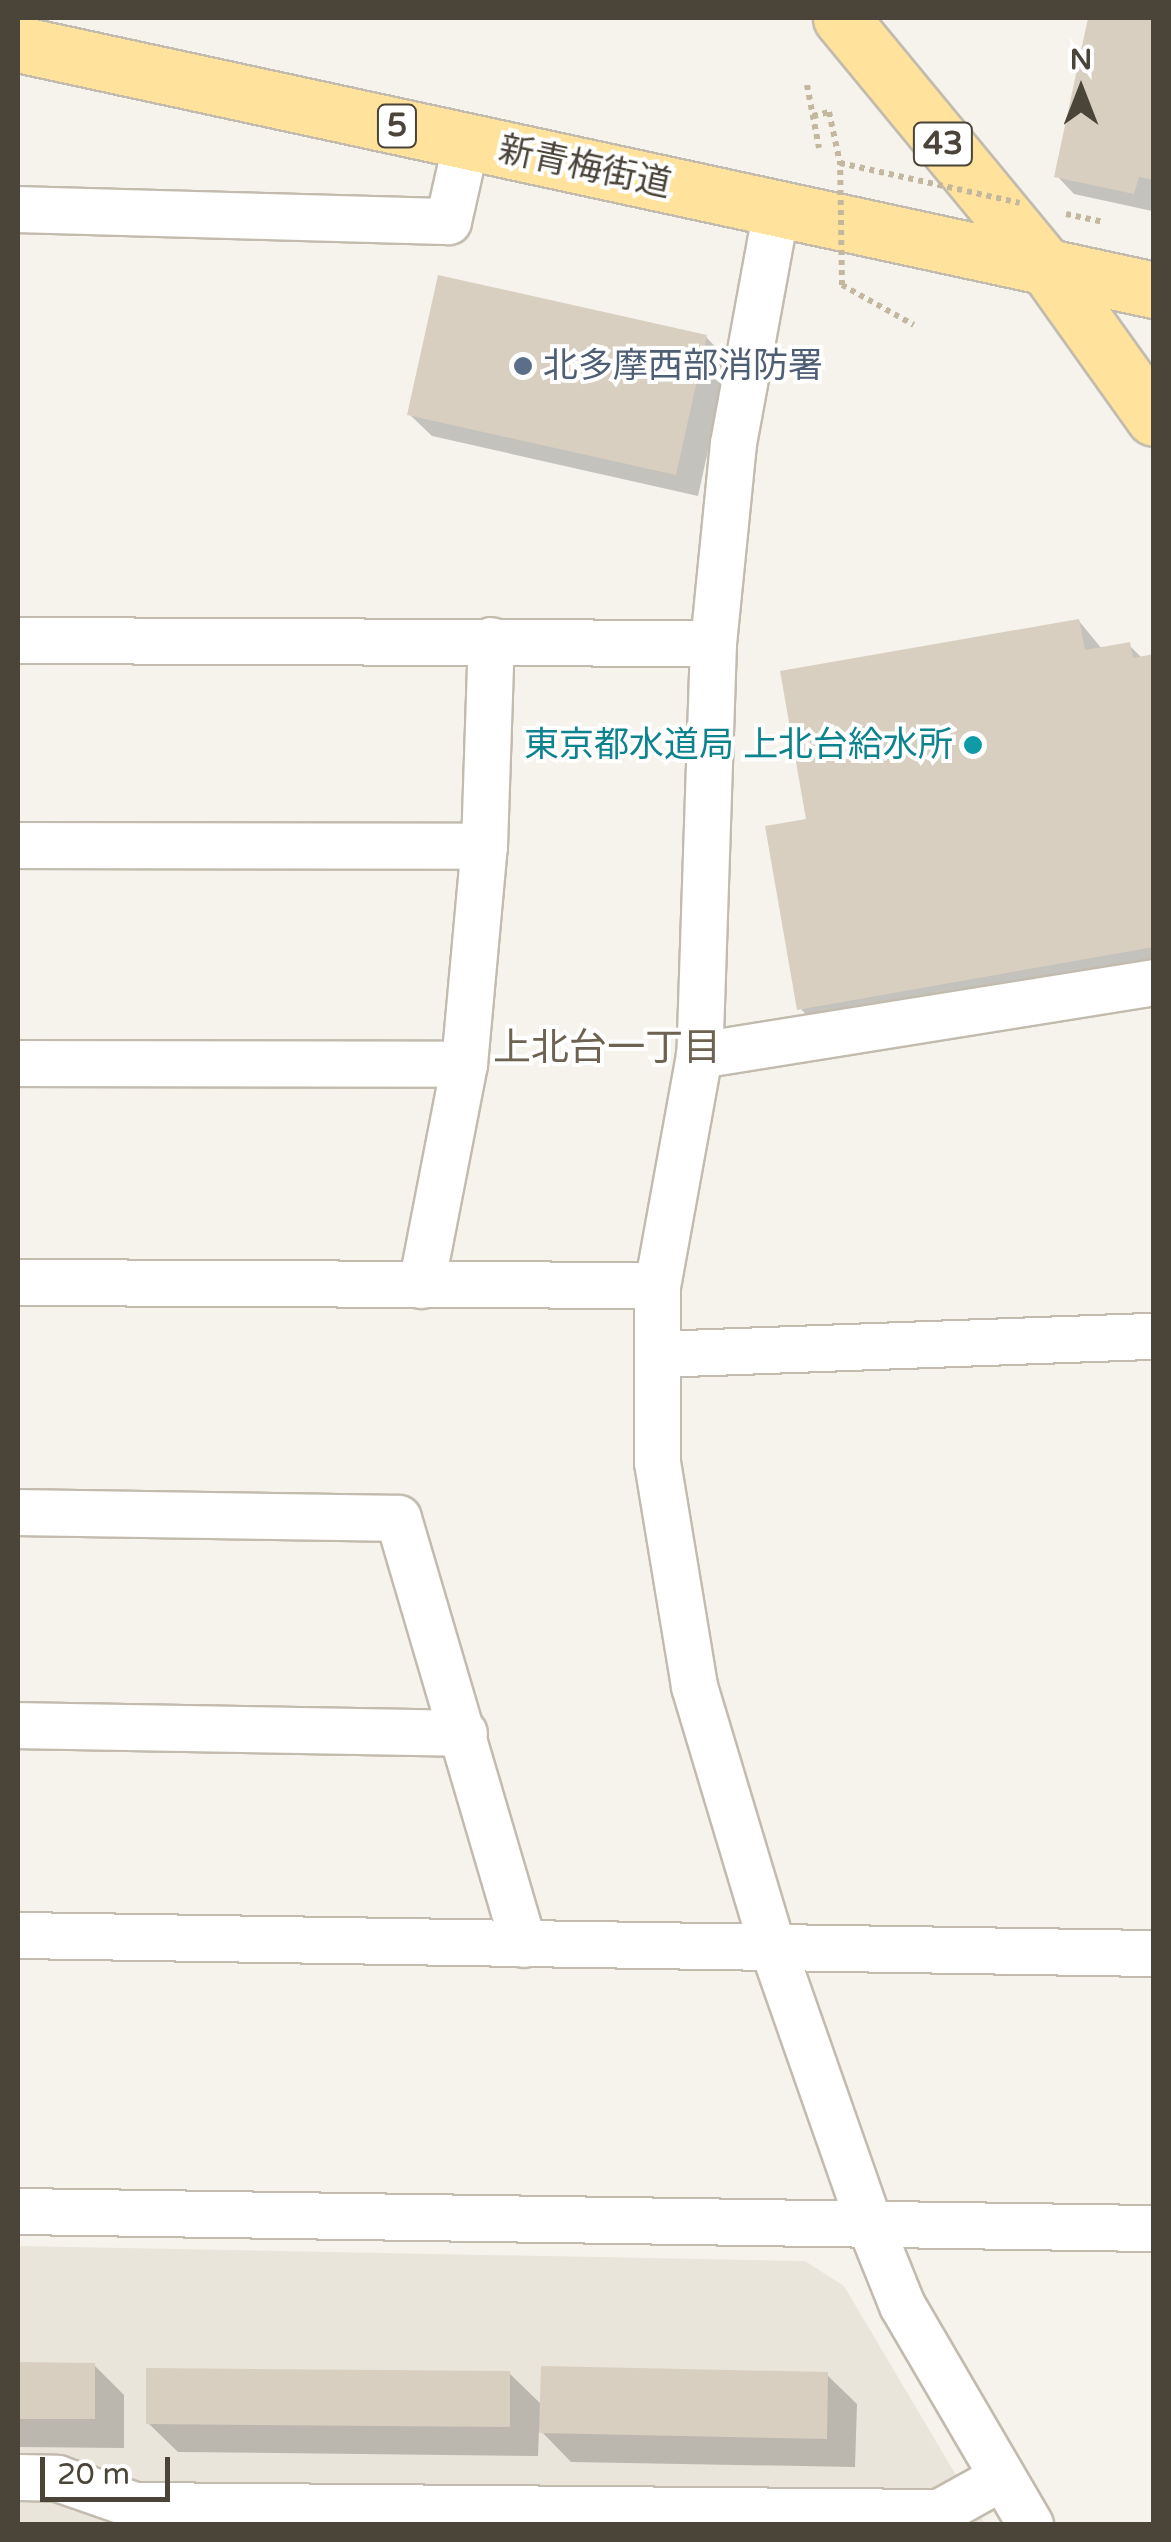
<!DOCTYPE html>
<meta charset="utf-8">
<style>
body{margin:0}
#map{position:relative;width:1171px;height:2542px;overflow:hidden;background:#f6f3ec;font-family:"Varela Round","Noto Sans JP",sans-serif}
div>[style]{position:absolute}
.residential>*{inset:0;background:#eae5da}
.shadow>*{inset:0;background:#0003}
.building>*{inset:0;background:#d8cfc1}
.path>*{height:6px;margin-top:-3px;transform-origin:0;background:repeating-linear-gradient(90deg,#c4b79f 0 5px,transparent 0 10px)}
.roads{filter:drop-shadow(2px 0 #c2bbae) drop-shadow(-2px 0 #c2bbae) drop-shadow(0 2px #c2bbae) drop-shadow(0 -2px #c2bbae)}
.minor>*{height:45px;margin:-22.5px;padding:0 22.5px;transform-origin:22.5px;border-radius:22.5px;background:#fff}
.major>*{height:55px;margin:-27.5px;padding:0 27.5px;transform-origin:27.5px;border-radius:27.5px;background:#ffe39c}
.path-bridge>*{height:6px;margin-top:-3px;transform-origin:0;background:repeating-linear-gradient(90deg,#c4b79f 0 5px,transparent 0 10px)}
.dots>*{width:28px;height:28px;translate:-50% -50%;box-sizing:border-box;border:5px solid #fff;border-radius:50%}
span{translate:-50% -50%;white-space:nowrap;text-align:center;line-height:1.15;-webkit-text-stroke:8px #fff;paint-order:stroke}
.shield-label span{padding:2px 8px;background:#fff;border:2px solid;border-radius:8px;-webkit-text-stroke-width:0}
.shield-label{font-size:32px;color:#4b4439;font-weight:700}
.street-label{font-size:35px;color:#4b4439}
.service-label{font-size:35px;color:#4e5e75}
.left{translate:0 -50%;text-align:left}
.culture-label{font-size:35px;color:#0d838f}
.right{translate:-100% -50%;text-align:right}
.neighbourhood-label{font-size:38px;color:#6e6250}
.frame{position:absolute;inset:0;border:20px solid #4b4439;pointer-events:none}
.north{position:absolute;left:1031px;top:40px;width:100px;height:100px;-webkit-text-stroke:8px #fff;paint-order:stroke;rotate:0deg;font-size:28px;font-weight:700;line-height:40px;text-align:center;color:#4b4439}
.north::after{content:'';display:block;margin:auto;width:35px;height:45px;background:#4b4439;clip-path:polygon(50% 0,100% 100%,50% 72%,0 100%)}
.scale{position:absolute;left:40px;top:2457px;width:130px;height:45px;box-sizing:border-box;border:5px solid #4b4439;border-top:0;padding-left:12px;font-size:30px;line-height:35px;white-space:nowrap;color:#4b4439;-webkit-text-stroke:8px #fff;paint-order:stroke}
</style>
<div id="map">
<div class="residential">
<i style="clip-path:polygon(18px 2246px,805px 2261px,844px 2286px,985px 2524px,18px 2524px)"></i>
</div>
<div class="shadow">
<i style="clip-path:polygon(1091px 18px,1154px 18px,1152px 211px,1074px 194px,1057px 176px)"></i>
<i style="clip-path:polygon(706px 337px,728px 360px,698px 496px,432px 436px,409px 414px)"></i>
<i style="clip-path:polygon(1079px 621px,1102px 649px,1129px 645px,1143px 659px,1154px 657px,1154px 973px,822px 1031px,800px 1008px,809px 821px)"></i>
<i style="clip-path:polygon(18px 2365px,94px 2365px,124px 2395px,124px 2448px,18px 2447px)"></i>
<i style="clip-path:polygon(509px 2373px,543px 2406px,827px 2375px,857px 2404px,855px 2467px,571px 2462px,539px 2429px,538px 2456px,178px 2452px,148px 2423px)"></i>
</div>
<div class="building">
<i style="clip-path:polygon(1088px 18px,1154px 18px,1154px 180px,1139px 177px,1134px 194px,1054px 177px)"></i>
<i style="clip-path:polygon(438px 275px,707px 335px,676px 475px,407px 415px)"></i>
<i style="clip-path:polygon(1079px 619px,1085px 650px,1130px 642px,1133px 658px,1154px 654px,1154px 947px,797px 1010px,765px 826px,806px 819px,780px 671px)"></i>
<i style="clip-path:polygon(18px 2362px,95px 2363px,95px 2419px,18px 2419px)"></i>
<i style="clip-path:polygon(541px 2366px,828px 2372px,827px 2439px,539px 2433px)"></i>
<i style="clip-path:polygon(146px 2368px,510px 2371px,510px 2427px,146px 2424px)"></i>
</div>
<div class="path">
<i style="left:807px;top:85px;width:64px;rotate:79.2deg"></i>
<i style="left:813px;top:116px;width:16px;rotate:-14deg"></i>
<i style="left:829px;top:112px;width:52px;rotate:77.8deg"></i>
<i style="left:1066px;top:214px;width:39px;rotate:12deg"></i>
<i style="left:842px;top:285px;width:82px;rotate:29.1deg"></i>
</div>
<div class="roads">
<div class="minor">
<i style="left:18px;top:209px;width:430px;rotate:1.6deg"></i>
<i style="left:448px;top:221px;width:82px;rotate:-77.3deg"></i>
<i style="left:776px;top:209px;width:238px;rotate:100.4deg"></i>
<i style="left:733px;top:443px;width:201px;rotate:95.7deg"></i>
<i style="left:713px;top:643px;width:412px;rotate:91.9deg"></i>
<i style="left:699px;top:1055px;width:234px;rotate:100.3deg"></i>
<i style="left:657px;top:1285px;width:177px;rotate:90deg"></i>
<i style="left:657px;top:1462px;width:227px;rotate:80.6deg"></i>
<i style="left:694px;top:1686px;width:275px;rotate:73.3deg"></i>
<i style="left:773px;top:1949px;width:290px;rotate:70.7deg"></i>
<i style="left:869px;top:2223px;width:88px;rotate:68.1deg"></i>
<i style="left:902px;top:2305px;width:254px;rotate:59.7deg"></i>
<i style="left:18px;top:640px;width:695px;rotate:0.25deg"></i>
<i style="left:18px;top:845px;width:466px;rotate:0.1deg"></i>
<i style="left:699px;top:1055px;width:461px;rotate:-9.1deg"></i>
<i style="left:18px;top:1063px;width:446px;rotate:0.1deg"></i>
<i style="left:18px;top:1282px;width:639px;rotate:0.27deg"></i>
<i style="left:421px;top:1285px;width:225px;rotate:-79deg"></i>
<i style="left:464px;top:1064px;width:219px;rotate:-84.8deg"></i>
<i style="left:484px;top:846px;width:206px;rotate:-88.1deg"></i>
<i style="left:657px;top:1354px;width:497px;rotate:-2.1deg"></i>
<i style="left:18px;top:1512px;width:380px;rotate:0.9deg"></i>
<i style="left:398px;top:1518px;width:444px;rotate:73.6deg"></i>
<i style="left:18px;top:1725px;width:446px;rotate:1deg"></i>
<i style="left:18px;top:1935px;width:1136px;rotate:0.91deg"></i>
<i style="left:18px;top:2211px;width:1136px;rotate:0.86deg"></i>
<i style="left:18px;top:2477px;width:39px;rotate:1deg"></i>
<i style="left:57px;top:2478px;width:83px;rotate:19.1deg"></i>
<i style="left:135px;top:2505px;width:804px;rotate:0.5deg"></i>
<i style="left:939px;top:2512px;width:72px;rotate:-29.1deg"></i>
</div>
<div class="major">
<i style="left:841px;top:18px;width:324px;rotate:50.5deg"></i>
<i style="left:1047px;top:268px;width:184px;rotate:54.5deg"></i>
<i style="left:18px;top:44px;width:1162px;rotate:12.22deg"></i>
</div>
</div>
<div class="path-bridge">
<i style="left:842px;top:285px;width:122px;rotate:-90.9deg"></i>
<i style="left:840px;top:163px;width:184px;rotate:12.5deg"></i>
</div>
<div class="dots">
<i style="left:523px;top:366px;background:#5c6f8a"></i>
<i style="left:973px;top:745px;background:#0f9aa8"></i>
</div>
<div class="shield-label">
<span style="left:397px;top:126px">5</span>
<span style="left:943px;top:144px">43</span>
</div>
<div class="street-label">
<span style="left:585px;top:167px;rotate:12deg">新青梅街道</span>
</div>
<div class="service-label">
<span class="left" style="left:543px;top:366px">北多摩西部消防署</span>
</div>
<div class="culture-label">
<span class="right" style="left:953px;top:745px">東京都水道局 上北台給水所</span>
</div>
<div class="neighbourhood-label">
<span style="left:607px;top:1049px">上北台一丁目</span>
</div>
<div class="frame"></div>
<div class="north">N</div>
<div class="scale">20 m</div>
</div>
